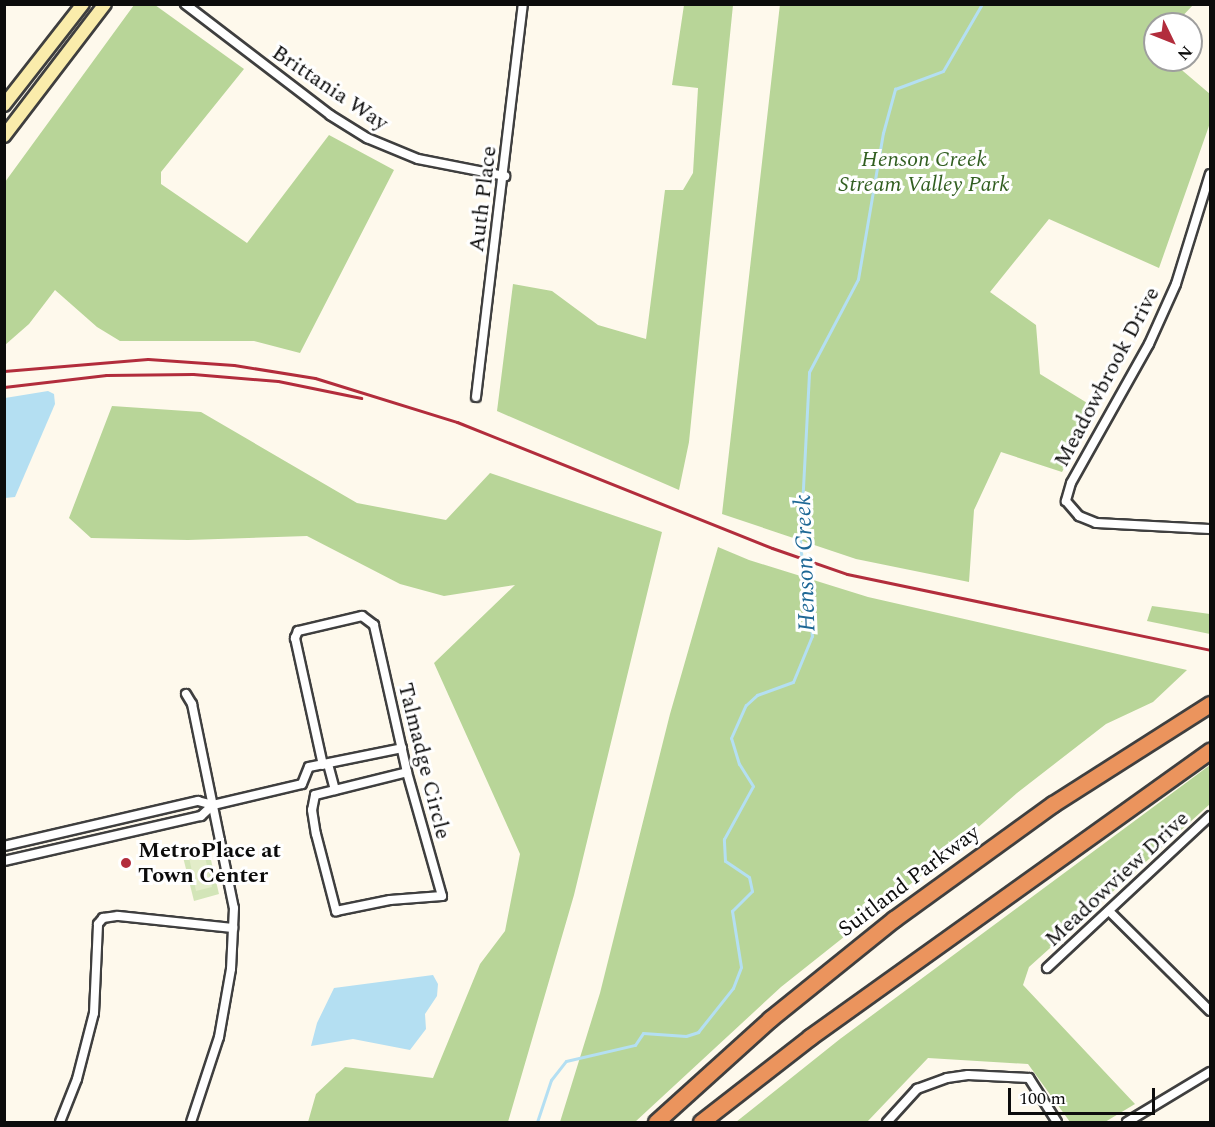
<!DOCTYPE html>
<style>
body{margin:0}
#map{position:relative;width:1215px;height:1127px;overflow:hidden;background:#fef9ec;font-family:Spectral,serif}
div>[style]{position:absolute}
.green>*{inset:0;background:#d3e5b8}
.forest>*{inset:0;background:#b8d598}
.pitch>*{inset:0;background:#e3edc9}
.water>*{inset:0;background:#b4dff2}
.stream>*{height:3px;margin:-1.5px;padding:0 1.5px;transform-origin:1.5px;border-radius:1.5px;background:#b4dff2}
.roads{filter:drop-shadow(2px 0 #3f3f3f) drop-shadow(-2px 0 #3f3f3f) drop-shadow(0 2px #3f3f3f) drop-shadow(0 -2px #3f3f3f)}
.street>*{height:8px;margin:-4px;padding:0 4px;transform-origin:4px;border-radius:4px;background:#fff}
.secondary>*{height:12px;margin:-6px;padding:0 6px;transform-origin:6px;border-radius:6px;background:#faecab}
.highway>*{height:15px;margin:-7.5px;padding:0 7.5px;transform-origin:7.5px;border-radius:7.5px;background:#eb945d}
.rail>*{height:3px;margin:-1.5px;padding:0 1.5px;transform-origin:1.5px;border-radius:1.5px;background:#b22d3c}
.dots>*{width:16px;height:16px;translate:-50% -50%;box-sizing:border-box;border:3px solid #fff;border-radius:50%}
span{translate:-50% -50%;white-space:nowrap;text-align:center;line-height:1.15;-webkit-text-stroke:6px #fff;paint-order:stroke}
.street-label{font-size:22px;color:#0c0c0c}
.park-label{font-size:22px;color:#325f21;font-style:italic}
.poi-label{font-size:22px;color:#0c0c0c;font-weight:700}
.left{translate:0 -50%;text-align:left}
.water-label{font-size:24px;color:#1e6895;font-style:italic}
.frame{position:absolute;inset:0;border:6px solid #0c0c0c;pointer-events:none}
.north{position:absolute;left:1143px;top:12px;width:60px;height:60px;box-sizing:border-box;background:#fff;border:2px solid #9e9e9e;border-radius:50%;rotate:133deg;font-size:16px;font-weight:700;line-height:24px;text-align:center;color:#0c0c0c}
.north::after{content:'';display:block;margin:auto;width:21px;height:27px;background:#b22d3c;clip-path:polygon(50% 0,100% 100%,50% 72%,0 100%)}
.scale{position:absolute;left:1008px;top:1088px;width:147px;height:27px;box-sizing:border-box;border:3px solid #0c0c0c;border-top:0;padding-left:8px;font-size:18px;line-height:21px;white-space:nowrap;color:#0c0c0c;-webkit-text-stroke:4px #fff;paint-order:stroke}
</style>
<div id="map">
<div class="green">
<i style="clip-path:polygon(207px 843px,219px 894px,194px 901px,181px 849px)"></i>
</div>
<div class="forest">
<i style="clip-path:polygon(780px 4px,1193px 5px,1175px 24px,1155px 24px,1155px 60px,1170px 60px,1210px 94px,1210px 123px,1159px 268px,1049px 219px,990px 292px,1036px 325px,1040px 374px,1097px 409px,1062px 472px,1001px 452px,974px 510px,969px 582px,856px 559px,722px 514px)"></i>
<i style="clip-path:polygon(134px 5px,155px 5px,244px 69px,161px 172px,161px 184px,247px 243px,329px 135px,394px 170px,300px 353px,254px 341px,120px 341px,97px 327px,55px 290px,29px 324px,5px 345px,5px 182px)"></i>
<i style="clip-path:polygon(684px 5px,733px 5px,689px 442px,679px 490px,497px 411px,513px 284px,552px 291px,598px 325px,646px 339px,665px 190px,683px 190px,693px 173px,698px 88px,672px 85px)"></i>
<i style="clip-path:polygon(112px 406px,201px 412px,357px 503px,446px 520px,490px 473px,662px 532px,574px 895px,508px 1122px,308px 1122px,316px 1094px,345px 1067px,433px 1078px,480px 964px,505px 931px,520px 854px,434px 663px,515px 585px,444px 596px,400px 584px,307px 536px,188px 540px,91px 538px,69px 518px)"></i>
<i style="clip-path:polygon(718px 547px,749px 560px,868px 597px,1187px 670px,1153px 702px,1106px 724px,1017px 793px,942px 859px,781px 987px,635px 1122px,560px 1122px,600px 993px,670px 714px)"></i>
<i style="clip-path:polygon(1152px 606px,1210px 614px,1210px 634px,1147px 621px)"></i>
<i style="clip-path:polygon(1210px 765px,1210px 804px,1029px 967px,1023px 985px,1135px 1104px,1105px 1122px,1070px 1122px,1028px 1064px,928px 1058px,867px 1122px,736px 1122px,840px 1039px)"></i>
</div>
<div class="pitch">
<i style="clip-path:polygon(204px 853px,212px 887px,196px 891px,189px 857px)"></i>
</div>
<div class="water">
<i style="clip-path:polygon(48px 391px,54px 394px,55px 404px,15px 497px,5px 498px,5px 398px)"></i>
<i style="clip-path:polygon(433px 975px,438px 984px,437px 996px,425px 1014px,426px 1029px,410px 1050px,353px 1039px,311px 1046px,317px 1023px,334px 988px)"></i>
</div>
<div class="stream">
<i style="left:537px;top:1122px;width:44px;rotate:-71.6deg"></i>
<i style="left:551px;top:1080px;width:24px;rotate:-52deg"></i>
<i style="left:566px;top:1061px;width:71px;rotate:-13.1deg"></i>
<i style="left:635px;top:1045px;width:14px;rotate:-56deg"></i>
<i style="left:643px;top:1033px;width:43px;rotate:4deg"></i>
<i style="left:686px;top:1036px;width:13px;rotate:-18deg"></i>
<i style="left:698px;top:1032px;width:56px;rotate:-51.5deg"></i>
<i style="left:733px;top:988px;width:22px;rotate:-69deg"></i>
<i style="left:741px;top:967px;width:57px;rotate:-99.1deg"></i>
<i style="left:732px;top:911px;width:28px;rotate:-45deg"></i>
<i style="left:752px;top:891px;width:14px;rotate:-102deg"></i>
<i style="left:749px;top:877px;width:29px;rotate:-146deg"></i>
<i style="left:725px;top:861px;width:22px;rotate:-93deg"></i>
<i style="left:724px;top:839px;width:60px;rotate:-61.3deg"></i>
<i style="left:753px;top:786px;width:26px;rotate:-122deg"></i>
<i style="left:739px;top:764px;width:27px;rotate:-107deg"></i>
<i style="left:731px;top:738px;width:36px;rotate:-66deg"></i>
<i style="left:746px;top:705px;width:15px;rotate:-42deg"></i>
<i style="left:757px;top:695px;width:38px;rotate:-20deg"></i>
<i style="left:793px;top:682px;width:50px;rotate:-67.6deg"></i>
<i style="left:812px;top:636px;width:92px;rotate:-97.5deg"></i>
<i style="left:800px;top:545px;width:173px;rotate:-87deg"></i>
<i style="left:809px;top:372px;width:105px;rotate:-62.2deg"></i>
<i style="left:858px;top:279px;width:148px;rotate:-80.3deg"></i>
<i style="left:883px;top:133px;width:46px;rotate:-74.7deg"></i>
<i style="left:895px;top:89px;width:51px;rotate:-20.6deg"></i>
<i style="left:943px;top:71px;width:78px;rotate:-59.8deg"></i>
</div>
<div class="roads">
<div class="street">
<i style="left:185px;top:4px;width:183px;rotate:37.4deg"></i>
<i style="left:330px;top:115px;width:44px;rotate:31.9deg"></i>
<i style="left:367px;top:138px;width:55px;rotate:22.4deg"></i>
<i style="left:418px;top:159px;width:89px;rotate:11.1deg"></i>
<i style="left:1210px;top:174px;width:115px;rotate:107.2deg"></i>
<i style="left:1176px;top:284px;width:66px;rotate:114.2deg"></i>
<i style="left:1149px;top:344px;width:159px;rotate:119.3deg"></i>
<i style="left:1071px;top:483px;width:19px;rotate:106deg"></i>
<i style="left:1066px;top:501px;width:20px;rotate:49deg"></i>
<i style="left:1079px;top:516px;width:18px;rotate:22deg"></i>
<i style="left:1096px;top:523px;width:114px;rotate:3deg"></i>
<i style="left:476px;top:397px;width:396px;rotate:-83.2deg"></i>
<i style="left:186px;top:694px;width:12px;rotate:59deg"></i>
<i style="left:192px;top:704px;width:208px;rotate:78.4deg"></i>
<i style="left:234px;top:908px;width:61px;rotate:92.8deg"></i>
<i style="left:231px;top:969px;width:69px;rotate:100deg"></i>
<i style="left:219px;top:1037px;width:89px;rotate:108.2deg"></i>
<i style="left:328px;top:764px;width:27px;rotate:75deg"></i>
<i style="left:302px;top:784px;width:18px;rotate:-68deg"></i>
<i style="left:309px;top:767px;width:95px;rotate:-11.5deg"></i>
<i style="left:315px;top:795px;width:15px;rotate:101deg"></i>
<i style="left:312px;top:810px;width:24px;rotate:81deg"></i>
<i style="left:316px;top:834px;width:80px;rotate:75.4deg"></i>
<i style="left:336px;top:911px;width:55px;rotate:-11.5deg"></i>
<i style="left:390px;top:900px;width:52px;rotate:-4.4deg"></i>
<i style="left:442px;top:896px;width:129px;rotate:-105.8deg"></i>
<i style="left:407px;top:772px;width:151px;rotate:-102.7deg"></i>
<i style="left:374px;top:625px;width:15px;rotate:-143deg"></i>
<i style="left:362px;top:616px;width:66px;rotate:166.8deg"></i>
<i style="left:298px;top:631px;width:8px;rotate:113deg"></i>
<i style="left:295px;top:638px;width:130px;rotate:77.6deg"></i>
<i style="left:315px;top:795px;width:95px;rotate:-14deg"></i>
<i style="left:4px;top:846px;width:199px;rotate:-13.1deg"></i>
<i style="left:198px;top:801px;width:16px;rotate:15deg"></i>
<i style="left:213px;top:805px;width:91px;rotate:-13.3deg"></i>
<i style="left:4px;top:861px;width:202px;rotate:-12.9deg"></i>
<i style="left:201px;top:816px;width:16px;rotate:-43deg"></i>
<i style="left:1109px;top:911px;width:142px;rotate:44.7deg"></i>
<i style="left:1047px;top:968px;width:223px;rotate:-43deg"></i>
<i style="left:60px;top:1122px;width:46px;rotate:-68.4deg"></i>
<i style="left:77px;top:1079px;width:68px;rotate:-75.6deg"></i>
<i style="left:94px;top:1013px;width:89px;rotate:-87.4deg"></i>
<i style="left:98px;top:924px;width:8px;rotate:-50deg"></i>
<i style="left:103px;top:918px;width:15px;rotate:-8deg"></i>
<i style="left:118px;top:916px;width:116px;rotate:6deg"></i>
<i style="left:887px;top:1122px;width:45px;rotate:-47.7deg"></i>
<i style="left:917px;top:1089px;width:32px;rotate:-20deg"></i>
<i style="left:947px;top:1078px;width:21px;rotate:-8deg"></i>
<i style="left:968px;top:1075px;width:61px;rotate:2.8deg"></i>
<i style="left:1029px;top:1078px;width:52px;rotate:57.5deg"></i>
<i style="left:1127px;top:1122px;width:97px;rotate:-31.1deg"></i>
</div>
<div class="secondary">
<i style="left:4px;top:105px;width:128px;rotate:-52deg"></i>
<i style="left:4px;top:136px;width:166px;rotate:-52.6deg"></i>
</div>
<div class="highway">
<i style="left:656px;top:1122px;width:154px;rotate:-42.1deg"></i>
<i style="left:770px;top:1019px;width:159px;rotate:-38.9deg"></i>
<i style="left:894px;top:919px;width:196px;rotate:-35.9deg"></i>
<i style="left:1053px;top:804px;width:186px;rotate:-32.5deg"></i>
<i style="left:701px;top:1122px;width:138px;rotate:-37.9deg"></i>
<i style="left:810px;top:1037px;width:492px;rotate:-35.6deg"></i>
</div>
</div>
<div class="rail">
<i style="left:4px;top:371px;width:144px;rotate:-4.8deg"></i>
<i style="left:148px;top:359px;width:86px;rotate:4deg"></i>
<i style="left:234px;top:365px;width:82px;rotate:9.1deg"></i>
<i style="left:315px;top:378px;width:149px;rotate:17.2deg"></i>
<i style="left:457px;top:422px;width:339px;rotate:21.8deg"></i>
<i style="left:772px;top:548px;width:79px;rotate:19.1deg"></i>
<i style="left:847px;top:574px;width:371px;rotate:11.8deg"></i>
<i style="left:4px;top:387px;width:103px;rotate:-6.7deg"></i>
<i style="left:106px;top:375px;width:87px;rotate:-0.7deg"></i>
<i style="left:193px;top:374px;width:85px;rotate:4.7deg"></i>
<i style="left:278px;top:381px;width:85px;rotate:11.6deg"></i>
</div>
<div class="dots">
<i style="left:126px;top:863px;background:#b22d3c"></i>
</div>
<div class="street-label">
<span style="left:330px;top:88px;rotate:34deg">Brittania Way</span>
<span style="left:483px;top:199px;rotate:-83deg">Auth Place</span>
<span style="left:1107px;top:377px;rotate:-62deg">Meadowbrook Drive</span>
<span style="left:424px;top:761px;rotate:76deg">Talmadge Circle</span>
<span style="left:1117px;top:879px;rotate:-43deg">Meadowview Drive</span>
<span style="left:909px;top:881px;rotate:-37deg">Suitland Parkway</span>
</div>
<div class="park-label">
<span style="left:924px;top:172px">Henson Creek<br>Stream Valley Park</span>
</div>
<div class="poi-label">
<span class="left" style="left:138px;top:863px">MetroPlace at<br>Town Center</span>
</div>
<div class="water-label">
<span style="left:806px;top:563px;rotate:-92deg">Henson Creek</span>
</div>
<div class="frame"></div>
<div class="north">N</div>
<div class="scale">100 m</div>
</div>
